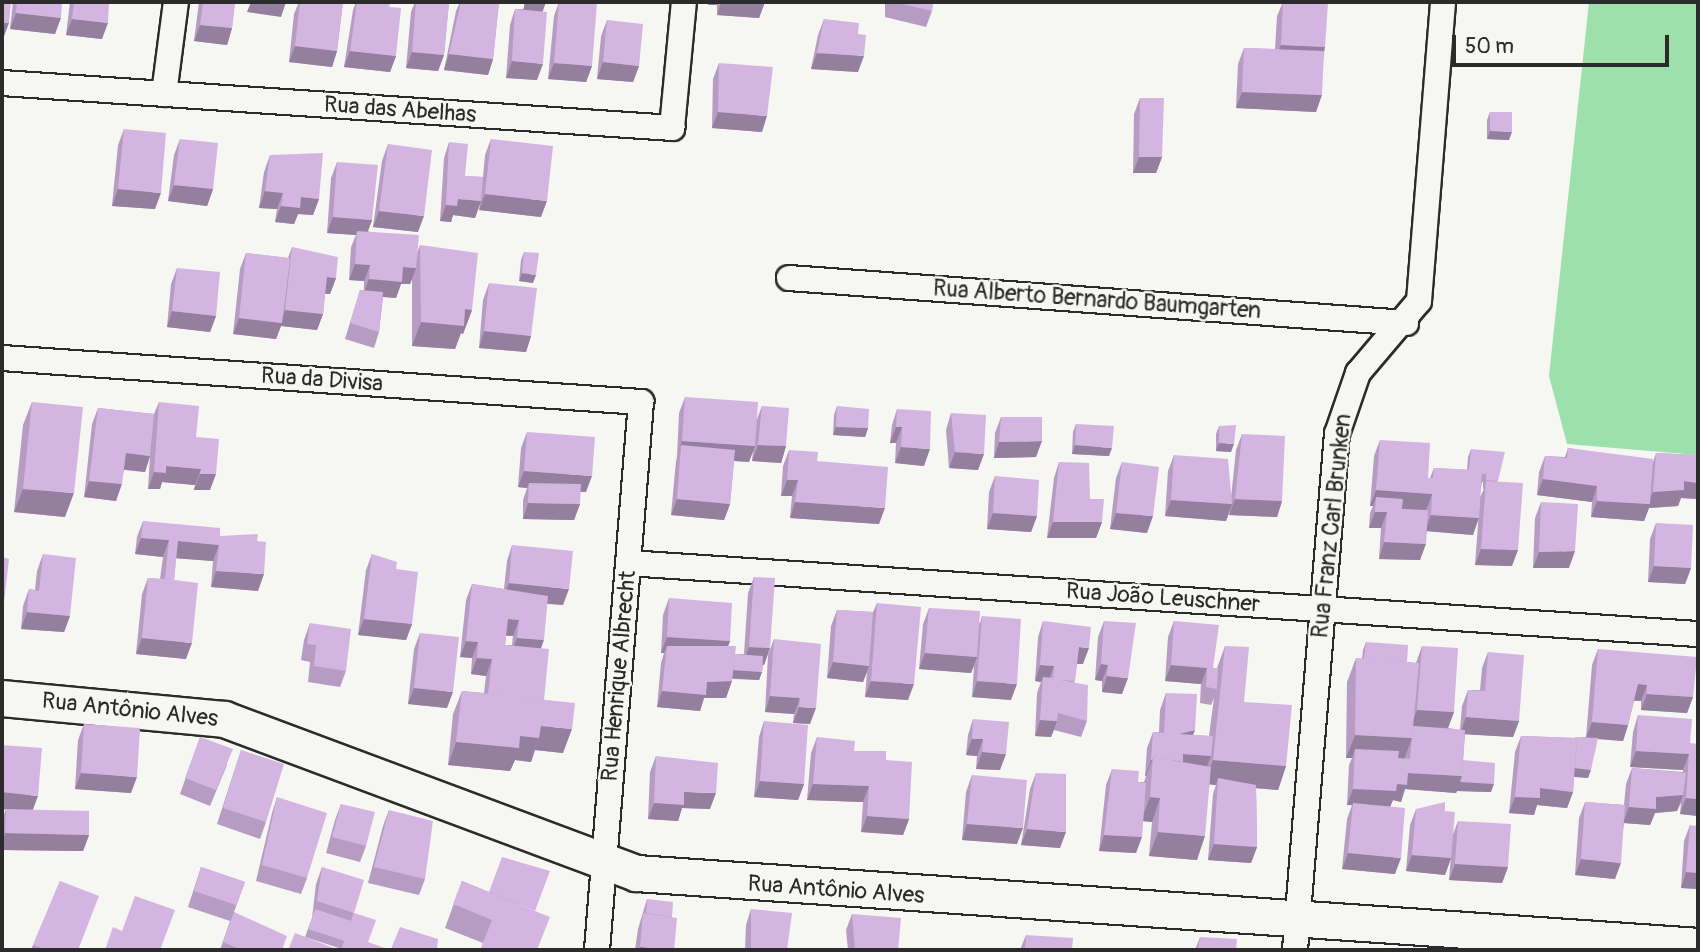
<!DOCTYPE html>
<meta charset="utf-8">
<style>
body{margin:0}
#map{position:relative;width:1700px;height:952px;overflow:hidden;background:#f6f6f2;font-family:Pangolin,sans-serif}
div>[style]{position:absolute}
.green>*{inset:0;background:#9ee0ab}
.roads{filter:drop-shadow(2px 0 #2b2b2b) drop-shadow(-2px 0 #2b2b2b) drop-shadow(0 2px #2b2b2b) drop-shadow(0 -2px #2b2b2b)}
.street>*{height:24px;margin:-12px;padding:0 12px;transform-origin:12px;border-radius:12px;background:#f6f6f2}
.secondary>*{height:35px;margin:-17.5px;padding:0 17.5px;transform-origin:17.5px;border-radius:17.5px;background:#f6f6f2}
.wall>*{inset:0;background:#b69cc2}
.shaded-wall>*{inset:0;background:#947f9e}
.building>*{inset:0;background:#d4b5e2}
span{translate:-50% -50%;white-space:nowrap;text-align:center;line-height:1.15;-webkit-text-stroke:5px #f6f6f2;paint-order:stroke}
.street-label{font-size:23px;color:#2b2b2b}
.frame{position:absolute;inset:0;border:4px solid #2b2b2b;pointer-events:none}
.scale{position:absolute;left:1452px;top:35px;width:217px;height:32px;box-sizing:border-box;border:4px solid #2b2b2b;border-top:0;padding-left:9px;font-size:21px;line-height:24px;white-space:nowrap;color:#2b2b2b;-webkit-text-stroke:5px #f6f6f2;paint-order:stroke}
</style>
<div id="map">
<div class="green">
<i style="clip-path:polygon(1589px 2px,1698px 2px,1698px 455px,1567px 444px,1549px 376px)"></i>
</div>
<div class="roads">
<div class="street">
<i style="left:2px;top:83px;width:672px;rotate:3.84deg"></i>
<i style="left:672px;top:128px;width:127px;rotate:-84.6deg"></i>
<i style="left:164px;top:94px;width:93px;rotate:-82.6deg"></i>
<i style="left:789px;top:278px;width:619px;rotate:4.17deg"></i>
<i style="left:2px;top:358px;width:641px;rotate:3.94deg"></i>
<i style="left:641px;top:402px;width:550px;rotate:94.59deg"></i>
<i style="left:628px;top:563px;width:1072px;rotate:3.8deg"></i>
<i style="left:1295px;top:950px;width:518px;rotate:-85.35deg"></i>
<i style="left:1337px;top:434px;width:65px;rotate:-71deg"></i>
<i style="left:1358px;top:373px;width:94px;rotate:-49.7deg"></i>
<i style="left:1419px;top:301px;width:300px;rotate:-85.4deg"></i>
</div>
<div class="secondary">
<i style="left:2px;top:698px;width:223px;rotate:5.4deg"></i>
<i style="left:224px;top:719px;width:440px;rotate:20.5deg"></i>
<i style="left:636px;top:873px;width:1065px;rotate:3.93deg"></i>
</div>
</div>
<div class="wall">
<i style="clip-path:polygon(13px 2px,62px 2px,55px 34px,10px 29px)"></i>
<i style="clip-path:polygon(70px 2px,109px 2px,102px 39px,66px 35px)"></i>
<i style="clip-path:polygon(199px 2px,235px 2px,232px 28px,227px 45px,194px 41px)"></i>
<i style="clip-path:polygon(299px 2px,343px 2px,337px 51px,332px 67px,289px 62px,294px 14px)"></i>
<i style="clip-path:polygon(356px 2px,390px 2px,389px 7px,396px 56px,390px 72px,344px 67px,353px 10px)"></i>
<i style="clip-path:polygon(415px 2px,449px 2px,444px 55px,438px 71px,406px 68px,411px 12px)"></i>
<i style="clip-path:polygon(460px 2px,499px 2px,493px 59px,488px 75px,444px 70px,456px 11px)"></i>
<i style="clip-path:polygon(524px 2px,546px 2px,543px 11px,537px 80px,506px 78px,510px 25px,515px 9px,524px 9px)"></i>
<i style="clip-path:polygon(559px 2px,592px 66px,586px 82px,548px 79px,554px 16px)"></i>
<i style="clip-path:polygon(708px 2px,765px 2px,759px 18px,717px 15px,717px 5px,708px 5px)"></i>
<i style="clip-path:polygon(885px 2px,933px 2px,932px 11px,926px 27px,885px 17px)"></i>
<i style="clip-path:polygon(1283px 2px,1325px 47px,1316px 112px,1236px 108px,1238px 64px,1244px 48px,1275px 49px,1277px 16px)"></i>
<i style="clip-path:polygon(824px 19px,858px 34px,858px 72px,811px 69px,818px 35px)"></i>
<i style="clip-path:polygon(607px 20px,639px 66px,633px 82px,597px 79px,601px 36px)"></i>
<i style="clip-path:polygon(719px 63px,762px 132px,712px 128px,713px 79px)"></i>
<i style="clip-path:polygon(1140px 98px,1162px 157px,1156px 173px,1133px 173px,1134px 114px)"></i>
<i style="clip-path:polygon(1490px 112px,1509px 140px,1487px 139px,1487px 120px)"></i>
<i style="clip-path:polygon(124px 129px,155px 209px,112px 206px,118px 145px)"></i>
<i style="clip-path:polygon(180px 139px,213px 189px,207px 206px,168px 201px,174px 155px)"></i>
<i style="clip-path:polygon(491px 139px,541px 217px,479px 210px,480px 204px,475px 218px,453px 215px,451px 222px,440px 221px,444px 158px,449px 142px,465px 176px,483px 177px,485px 155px)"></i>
<i style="clip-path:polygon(388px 144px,418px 232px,373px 227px,382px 161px)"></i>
<i style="clip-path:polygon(270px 155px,319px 199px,313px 215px,298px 214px,294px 224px,275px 222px,277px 209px,259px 208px,264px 172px)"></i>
<i style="clip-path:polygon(337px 162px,372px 220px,368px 231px,417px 253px,420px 245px,472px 310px,463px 334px,461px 333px,455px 349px,412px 346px,412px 279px,410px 284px,401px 284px,396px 298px,383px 297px,379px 332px,374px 348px,345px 339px,360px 290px,364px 290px,364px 281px,349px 280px,351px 247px,356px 235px,327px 233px,331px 178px)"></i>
<i style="clip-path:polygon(292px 247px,336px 278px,330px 294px,325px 294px,323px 314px,317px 330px,281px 326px,276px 339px,233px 334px,240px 269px,246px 253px,288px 258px)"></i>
<i style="clip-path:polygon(524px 252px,533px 283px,519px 281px,521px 260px)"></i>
<i style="clip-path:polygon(177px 268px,216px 316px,210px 332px,167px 327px,171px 284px)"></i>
<i style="clip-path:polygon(489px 283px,531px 336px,526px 352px,479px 348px,483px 300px)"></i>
<i style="clip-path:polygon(685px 397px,757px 419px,762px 406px,786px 446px,781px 463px,752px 461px,753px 450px,749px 462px,734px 461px,730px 504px,724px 520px,671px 515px,676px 461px,677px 457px,679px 413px)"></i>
<i style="clip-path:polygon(32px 402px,65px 517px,14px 512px,23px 425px)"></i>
<i style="clip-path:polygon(159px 402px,196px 437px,210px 490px,194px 490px,195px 485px,162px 482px,160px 489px,148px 489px,150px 456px,145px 472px,124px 470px,116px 501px,84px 497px,92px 424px,98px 408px,154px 414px)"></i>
<i style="clip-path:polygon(837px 406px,868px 428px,865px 437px,833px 435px,834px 415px)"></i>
<i style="clip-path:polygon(897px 409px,924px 466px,895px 463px,896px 443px,890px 443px,892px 425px)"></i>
<i style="clip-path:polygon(951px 413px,978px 470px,949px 468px,946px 430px)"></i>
<i style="clip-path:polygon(1001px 417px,1036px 457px,994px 458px,995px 433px)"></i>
<i style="clip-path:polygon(1076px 424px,1109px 456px,1072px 454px,1073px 432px)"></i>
<i style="clip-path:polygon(1219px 426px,1231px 452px,1216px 451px,1216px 434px)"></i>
<i style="clip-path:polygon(527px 432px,586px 492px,580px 492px,580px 504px,574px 520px,523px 519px,523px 500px,527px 488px,518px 487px,521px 448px)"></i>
<i style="clip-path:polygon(1242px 434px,1282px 501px,1277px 517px,1229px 515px,1230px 510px,1226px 521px,1165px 516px,1168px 471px,1174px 455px,1231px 498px,1236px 450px)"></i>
<i style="clip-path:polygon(1380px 440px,1428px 478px,1430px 478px,1434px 468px,1467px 470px,1468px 457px,1471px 449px,1498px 482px,1512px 566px,1475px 565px,1480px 497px,1484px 489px,1483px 489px,1483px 482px,1482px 482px,1473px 535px,1427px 531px,1420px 560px,1379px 559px,1381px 528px,1369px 528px,1370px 513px,1373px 506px,1370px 506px,1374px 456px)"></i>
<i style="clip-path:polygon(1568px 448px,1653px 462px,1656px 453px,1698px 455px,1698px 499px,1681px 498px,1678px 506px,1649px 508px,1644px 521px,1591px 517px,1592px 502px,1537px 495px,1539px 472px,1545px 456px,1565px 457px)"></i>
<i style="clip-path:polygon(789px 450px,817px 461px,879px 524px,790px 518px,792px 496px,781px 496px,783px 466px)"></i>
<i style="clip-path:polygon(1059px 462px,1090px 499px,1102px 522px,1096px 538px,1047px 538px,1054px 478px)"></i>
<i style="clip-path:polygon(1122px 462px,1147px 533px,1110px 529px,1116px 478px)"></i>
<i style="clip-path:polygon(995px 476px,1037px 516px,1031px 532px,987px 529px,989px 492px)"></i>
<i style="clip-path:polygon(1541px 502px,1569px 568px,1533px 568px,1535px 518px)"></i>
<i style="clip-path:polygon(143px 521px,220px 536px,258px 591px,211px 587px,213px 561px,176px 558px,174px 580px,186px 659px,136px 654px,142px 594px,148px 578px,160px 579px,163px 557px,135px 554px,137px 537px)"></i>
<i style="clip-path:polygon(1656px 523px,1691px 568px,1685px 584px,1648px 582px,1650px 539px)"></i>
<i style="clip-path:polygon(evenodd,512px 545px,563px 605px,547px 604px,541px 648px,544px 700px,563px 753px,535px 750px,531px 762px,515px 760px,510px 771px,448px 765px,453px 714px,462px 691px,484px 693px,486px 676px,471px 674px,472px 658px,460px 657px,466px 600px,472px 584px,504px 589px,507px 561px,512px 545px,506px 636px,513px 636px,512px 645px,505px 645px,506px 636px)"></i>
<i style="clip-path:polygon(43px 554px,70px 616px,64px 632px,21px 629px,23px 606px,29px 589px,35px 590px,37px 571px)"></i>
<i style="clip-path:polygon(372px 554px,396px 569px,412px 624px,406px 640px,358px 635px,366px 570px)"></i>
<i style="clip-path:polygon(754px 577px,770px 648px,764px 665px,763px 664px,762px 672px,759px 680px,732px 679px,726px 698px,704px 698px,700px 711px,657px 707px,661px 663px,664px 653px,661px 653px,663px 615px,669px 598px,730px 641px,728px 646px,735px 654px,744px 654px,748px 593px)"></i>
<i style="clip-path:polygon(877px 603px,908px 700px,865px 697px,867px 672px,863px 682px,827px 678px,831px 626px,837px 610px,873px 612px)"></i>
<i style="clip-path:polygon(929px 608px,980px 623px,982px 616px,1011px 700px,972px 697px,974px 666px,971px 673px,919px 669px,923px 624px)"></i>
<i style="clip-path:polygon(1043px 621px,1083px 664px,1077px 664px,1074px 683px,1087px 721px,1081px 737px,1054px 730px,1051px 737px,1035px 736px,1037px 693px,1041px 682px,1035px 681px,1038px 637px)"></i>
<i style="clip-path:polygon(1104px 621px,1122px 694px,1102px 692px,1102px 681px,1095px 680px,1098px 637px)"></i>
<i style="clip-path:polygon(1174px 621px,1213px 668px,1217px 668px,1225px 646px,1244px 702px,1286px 766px,1278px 790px,1256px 788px,1257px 847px,1251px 863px,1208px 860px,1213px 794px,1216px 785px,1209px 784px,1197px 860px,1149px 856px,1152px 822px,1143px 821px,1136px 853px,1099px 851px,1106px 785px,1112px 769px,1138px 782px,1144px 782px,1146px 776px,1145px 776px,1147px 748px,1153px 732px,1159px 732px,1160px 710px,1166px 693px,1193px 735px,1209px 736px,1214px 698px,1211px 705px,1200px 703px,1201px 684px,1165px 681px,1168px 637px)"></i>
<i style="clip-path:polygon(310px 623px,346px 671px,340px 687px,308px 682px,310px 662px,301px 660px,304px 640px)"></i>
<i style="clip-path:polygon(420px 633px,447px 708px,408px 704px,414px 649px)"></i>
<i style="clip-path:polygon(774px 639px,810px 724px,793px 723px,794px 714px,765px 712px,768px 655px)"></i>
<i style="clip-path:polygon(1366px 642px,1407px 662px,1416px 663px,1422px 646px,1454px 712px,1448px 728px,1460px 730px,1462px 706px,1468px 690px,1480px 690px,1482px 668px,1488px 652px,1519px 721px,1513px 737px,1465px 734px,1463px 760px,1491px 792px,1457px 791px,1456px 793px,1405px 789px,1401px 802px,1393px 800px,1390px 807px,1395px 874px,1342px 869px,1347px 819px,1352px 805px,1347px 805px,1349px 765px,1352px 758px,1346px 758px,1347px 682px,1356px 658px,1362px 659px,1363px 650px)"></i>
<i style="clip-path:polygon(1598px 649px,1693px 697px,1687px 713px,1641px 710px,1641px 701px,1634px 701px,1628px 725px,1623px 741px,1597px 739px,1588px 778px,1574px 777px,1573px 792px,1567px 808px,1537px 805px,1534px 815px,1509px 813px,1515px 752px,1521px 736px,1575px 738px,1586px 737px,1592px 665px)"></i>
<i style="clip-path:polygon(1638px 715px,1690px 743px,1698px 816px,1680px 814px,1681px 803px,1677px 811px,1655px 813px,1650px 825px,1624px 823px,1615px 879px,1575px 875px,1579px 818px,1585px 802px,1624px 805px,1626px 784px,1632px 768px,1683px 772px,1683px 770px,1630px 767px,1633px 732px)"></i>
<i style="clip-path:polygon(973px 719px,1000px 770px,976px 769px,977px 756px,966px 755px,968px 735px)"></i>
<i style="clip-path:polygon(764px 721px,804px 784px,798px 800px,754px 797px,759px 737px)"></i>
<i style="clip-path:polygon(84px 724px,131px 793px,75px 789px,78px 740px)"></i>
<i style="clip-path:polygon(200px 737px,227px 765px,210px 806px,180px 794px)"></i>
<i style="clip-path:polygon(817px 737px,854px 751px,886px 760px,909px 819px,903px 835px,861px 832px,863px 802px,807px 800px,811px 753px)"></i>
<i style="clip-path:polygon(2px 745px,33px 810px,89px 835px,83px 851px,2px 850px,2px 820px,6px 809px,10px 810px,2px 809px)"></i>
<i style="clip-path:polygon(241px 750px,266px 822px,260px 839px,217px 824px)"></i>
<i style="clip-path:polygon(656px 756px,710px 809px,682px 808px,678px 821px,648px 819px,650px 772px)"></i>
<i style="clip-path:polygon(1036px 773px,1060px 848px,1021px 845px,1030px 789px)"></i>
<i style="clip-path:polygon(972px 775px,1017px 844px,962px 840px,966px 792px)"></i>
<i style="clip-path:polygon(277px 797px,307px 878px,301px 894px,256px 881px,272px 813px)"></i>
<i style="clip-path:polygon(341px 804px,366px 846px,360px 862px,326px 853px,335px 820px)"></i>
<i style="clip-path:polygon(1416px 809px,1445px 811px,1452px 837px,1458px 821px,1508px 867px,1502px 883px,1449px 880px,1452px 843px,1451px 858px,1445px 875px,1406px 871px,1410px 825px)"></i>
<i style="clip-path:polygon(389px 810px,425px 879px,419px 895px,368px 883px,383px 826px)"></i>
<i style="clip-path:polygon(1690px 825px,1698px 889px,1681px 888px,1684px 841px)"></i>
<i style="clip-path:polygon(201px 867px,245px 882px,234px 912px,282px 950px,220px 950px,230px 921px,188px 907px)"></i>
<i style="clip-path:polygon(322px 867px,354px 913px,342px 949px,305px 937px,312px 918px,316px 884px)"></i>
<i style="clip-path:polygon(550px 871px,483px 943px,445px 928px,462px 881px,489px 892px)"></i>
<i style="clip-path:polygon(60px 881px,79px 950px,31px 950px)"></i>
<i style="clip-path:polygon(647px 899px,672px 917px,674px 950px,635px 950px,638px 929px)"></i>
<i style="clip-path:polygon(751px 909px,787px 950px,745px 950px,746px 925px)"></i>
<i style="clip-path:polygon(852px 914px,898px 950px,848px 950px,846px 930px)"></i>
<i style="clip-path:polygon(1026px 935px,1072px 950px,1020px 950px)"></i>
<i style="clip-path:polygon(1200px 937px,1236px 950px,1195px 950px)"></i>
</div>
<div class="shaded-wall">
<i style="clip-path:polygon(251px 2px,286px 2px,281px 17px,247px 12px)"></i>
<i style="clip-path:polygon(526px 2px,545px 4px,542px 12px,523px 10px)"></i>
<i style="clip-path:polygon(709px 2px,718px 2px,717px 5px,708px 5px)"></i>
<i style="clip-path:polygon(721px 2px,765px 2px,759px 18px,717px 15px)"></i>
<i style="clip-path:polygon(16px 13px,61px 18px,55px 34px,10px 29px)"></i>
<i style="clip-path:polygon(72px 19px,108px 23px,102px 39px,66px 35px)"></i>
<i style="clip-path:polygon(2px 22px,9px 23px,3px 39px,2px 39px)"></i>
<i style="clip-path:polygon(200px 25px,232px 28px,227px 45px,194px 41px)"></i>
<i style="clip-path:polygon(1281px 45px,1325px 47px,1319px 63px,1275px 61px)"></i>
<i style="clip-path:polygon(295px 46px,337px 51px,332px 67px,289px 62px)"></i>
<i style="clip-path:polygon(350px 51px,396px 56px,390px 72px,344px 67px)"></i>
<i style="clip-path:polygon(412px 52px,444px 55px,438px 71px,406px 68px)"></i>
<i style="clip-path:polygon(817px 53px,864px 56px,858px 72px,811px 69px)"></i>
<i style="clip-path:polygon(449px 54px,493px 59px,488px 75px,444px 70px)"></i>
<i style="clip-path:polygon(512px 61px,543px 64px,537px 80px,506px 78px)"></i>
<i style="clip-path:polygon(603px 62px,639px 66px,633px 82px,597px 79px)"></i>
<i style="clip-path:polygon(554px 63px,592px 66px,586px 82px,548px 79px)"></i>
<i style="clip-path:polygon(1242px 92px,1322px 95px,1316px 112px,1236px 108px)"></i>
<i style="clip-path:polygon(718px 112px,767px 116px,762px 132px,712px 128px)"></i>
<i style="clip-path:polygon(1490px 131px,1512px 132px,1509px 140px,1487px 139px)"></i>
<i style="clip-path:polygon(1139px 157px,1162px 157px,1156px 173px,1133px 173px)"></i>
<i style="clip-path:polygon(174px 185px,213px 189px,207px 206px,168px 201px)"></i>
<i style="clip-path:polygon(118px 189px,161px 193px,155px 209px,112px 206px)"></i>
<i style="clip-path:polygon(265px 191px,283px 193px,277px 209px,259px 208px)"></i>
<i style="clip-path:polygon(485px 194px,547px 201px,541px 217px,479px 210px)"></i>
<i style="clip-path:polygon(301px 197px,319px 199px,313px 215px,298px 214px,294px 224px,275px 222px,281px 206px)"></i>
<i style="clip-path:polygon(458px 199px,481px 201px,475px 218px,453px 215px,451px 222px,440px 221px,446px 205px)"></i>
<i style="clip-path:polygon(379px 211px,424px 216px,418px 232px,373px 227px)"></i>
<i style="clip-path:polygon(333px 217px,372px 220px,366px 236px,357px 231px,356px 235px,327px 233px)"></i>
<i style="clip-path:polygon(355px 264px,370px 265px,364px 281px,349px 280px)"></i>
<i style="clip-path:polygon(403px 267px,416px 268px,410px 284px,401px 284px,396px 298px,363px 295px,369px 279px)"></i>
<i style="clip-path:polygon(522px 273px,536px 275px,533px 283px,519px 281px)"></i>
<i style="clip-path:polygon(327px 277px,336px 278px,330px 294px,321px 293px)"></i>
<i style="clip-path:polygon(465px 309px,472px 310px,463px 334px,461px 333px,455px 349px,412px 346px,421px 322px)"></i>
<i style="clip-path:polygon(285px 310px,323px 314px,317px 330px,281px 326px,276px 339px,233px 334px,239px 318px,281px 323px)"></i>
<i style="clip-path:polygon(172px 311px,216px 316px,210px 332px,167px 327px)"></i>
<i style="clip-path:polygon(484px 331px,531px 336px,526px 352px,479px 348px)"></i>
<i style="clip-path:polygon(836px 427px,868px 428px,865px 437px,833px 435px)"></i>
<i style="clip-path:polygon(896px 427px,902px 427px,896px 443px,890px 443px)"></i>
<i style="clip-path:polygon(682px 441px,755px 446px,749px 462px,680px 457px,681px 445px,676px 457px)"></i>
<i style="clip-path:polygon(1042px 441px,1036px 457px,994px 458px,999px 442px)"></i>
<i style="clip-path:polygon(1219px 443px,1234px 444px,1231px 452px,1216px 451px)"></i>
<i style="clip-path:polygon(758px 445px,786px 446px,781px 463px,752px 461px)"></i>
<i style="clip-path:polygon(1075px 445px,1112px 448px,1109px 456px,1072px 454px)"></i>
<i style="clip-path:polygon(901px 447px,930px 449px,924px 466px,895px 463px)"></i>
<i style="clip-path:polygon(955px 452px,984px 454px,978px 470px,949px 468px)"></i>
<i style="clip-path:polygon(126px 453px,150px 456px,145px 472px,120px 469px)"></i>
<i style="clip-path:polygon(166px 466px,201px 469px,195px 485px,162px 482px,160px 489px,148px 489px,154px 472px)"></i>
<i style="clip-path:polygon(524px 471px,592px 476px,586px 492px,529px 488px,529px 483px,527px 488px,518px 487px)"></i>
<i style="clip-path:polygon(200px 474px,216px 474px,210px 490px,194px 490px)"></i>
<i style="clip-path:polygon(1543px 479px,1597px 486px,1592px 502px,1537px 495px)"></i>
<i style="clip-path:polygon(787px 480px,798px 480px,792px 496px,781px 496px)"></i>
<i style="clip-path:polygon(89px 481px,122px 484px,116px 501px,84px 497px)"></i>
<i style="clip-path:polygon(1684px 481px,1698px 483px,1698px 499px,1681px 498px,1678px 506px,1649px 508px,1644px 521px,1591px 517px,1597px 501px,1648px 504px,1653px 492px)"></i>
<i style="clip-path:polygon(23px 489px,74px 493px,65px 517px,14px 512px)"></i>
<i style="clip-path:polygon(1376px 490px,1432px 494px,1426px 511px,1376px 506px,1376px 497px,1373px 506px,1370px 506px)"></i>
<i style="clip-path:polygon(677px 499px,730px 504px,724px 520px,671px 515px)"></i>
<i style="clip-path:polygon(1235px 499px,1282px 501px,1277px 517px,1229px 515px)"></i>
<i style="clip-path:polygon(1171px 500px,1232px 504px,1226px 521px,1165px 516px)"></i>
<i style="clip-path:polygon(795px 502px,885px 508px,879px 524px,790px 518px)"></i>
<i style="clip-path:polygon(528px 503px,580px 504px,574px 520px,523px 519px)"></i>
<i style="clip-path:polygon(1375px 512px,1387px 512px,1381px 528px,1369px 528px)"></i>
<i style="clip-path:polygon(993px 513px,1037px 516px,1031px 532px,987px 529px)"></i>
<i style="clip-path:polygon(1116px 513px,1153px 516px,1147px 533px,1110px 529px)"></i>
<i style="clip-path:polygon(1431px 515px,1479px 518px,1473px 535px,1425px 531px)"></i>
<i style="clip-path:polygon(1053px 522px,1102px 522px,1096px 538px,1047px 538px)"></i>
<i style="clip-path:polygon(141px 538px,169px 540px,163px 557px,135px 554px)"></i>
<i style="clip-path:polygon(178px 541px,219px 545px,213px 561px,172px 558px)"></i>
<i style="clip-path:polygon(1384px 542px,1426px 544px,1420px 560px,1379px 559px)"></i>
<i style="clip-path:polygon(1481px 549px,1518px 550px,1512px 566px,1475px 565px)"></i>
<i style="clip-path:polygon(1575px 551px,1569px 568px,1533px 568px,1539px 552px)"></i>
<i style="clip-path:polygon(1654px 566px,1691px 568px,1685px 584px,1648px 582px)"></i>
<i style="clip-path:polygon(216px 571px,264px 574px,258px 591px,211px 587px)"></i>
<i style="clip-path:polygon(509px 583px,569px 589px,563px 605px,503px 599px)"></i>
<i style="clip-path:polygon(27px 612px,70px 616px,64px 632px,21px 629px)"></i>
<i style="clip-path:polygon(364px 619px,412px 624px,406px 640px,358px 635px)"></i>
<i style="clip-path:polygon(508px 619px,519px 620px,513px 636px,502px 635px)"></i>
<i style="clip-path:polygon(667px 637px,730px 641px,724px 657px,667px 646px,664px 653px,661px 653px)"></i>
<i style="clip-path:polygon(142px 638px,192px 643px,186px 659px,136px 654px)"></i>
<i style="clip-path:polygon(517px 638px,544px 640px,538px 656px,511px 654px)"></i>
<i style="clip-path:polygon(466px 641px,478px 642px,472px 658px,460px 657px)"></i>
<i style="clip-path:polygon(749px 647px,770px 648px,764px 665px,743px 663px)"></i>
<i style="clip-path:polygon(1079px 647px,1089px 648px,1083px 664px,1073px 664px)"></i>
<i style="clip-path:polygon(925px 653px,977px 657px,971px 673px,919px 669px)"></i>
<i style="clip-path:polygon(477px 658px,492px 659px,486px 676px,471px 674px)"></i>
<i style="clip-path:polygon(833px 662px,869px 666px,863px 682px,827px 678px)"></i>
<i style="clip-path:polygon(1101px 664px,1108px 665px,1102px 681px,1095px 680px)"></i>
<i style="clip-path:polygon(1040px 665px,1054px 666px,1048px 682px,1043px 677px,1041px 682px,1035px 681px)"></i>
<i style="clip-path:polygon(1171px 665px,1207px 668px,1201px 684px,1165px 681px)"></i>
<i style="clip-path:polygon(732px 670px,762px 672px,759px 680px,729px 678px)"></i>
<i style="clip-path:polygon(1107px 676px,1128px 678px,1122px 694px,1102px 692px)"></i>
<i style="clip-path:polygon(732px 681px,726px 698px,704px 698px,700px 711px,657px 707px,662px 691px,707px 682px)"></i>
<i style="clip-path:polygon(871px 681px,914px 684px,908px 700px,865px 697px)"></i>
<i style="clip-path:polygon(977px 681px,1017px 684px,1011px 700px,972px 697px)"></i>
<i style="clip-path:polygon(1638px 684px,1647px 685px,1641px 701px,1632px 700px)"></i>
<i style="clip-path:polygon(414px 688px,453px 692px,447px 708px,408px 704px)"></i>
<i style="clip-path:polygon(1647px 694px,1693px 697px,1687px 713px,1641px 710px)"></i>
<i style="clip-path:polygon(770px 696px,800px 698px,794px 714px,765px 712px)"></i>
<i style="clip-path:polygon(799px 707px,816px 708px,810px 724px,793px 723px)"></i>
<i style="clip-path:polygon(1417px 710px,1454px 712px,1448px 728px,1411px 726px)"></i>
<i style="clip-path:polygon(1466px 717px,1519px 721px,1513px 737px,1460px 734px)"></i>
<i style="clip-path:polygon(1040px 720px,1057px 721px,1051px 737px,1035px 736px)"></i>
<i style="clip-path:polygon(1592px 722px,1628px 725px,1623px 741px,1586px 738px)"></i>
<i style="clip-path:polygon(541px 726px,572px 729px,563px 753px,535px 750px,531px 762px,515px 760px,510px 771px,448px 765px,456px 742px,520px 736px)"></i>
<i style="clip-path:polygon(1195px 730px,1189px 746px,1179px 734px)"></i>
<i style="clip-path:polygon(1355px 735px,1412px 738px,1403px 762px,1355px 749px,1352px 758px,1346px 758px)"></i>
<i style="clip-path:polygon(972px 739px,983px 739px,977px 756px,966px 755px)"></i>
<i style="clip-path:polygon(1636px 751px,1689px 754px,1683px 770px,1630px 767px)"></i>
<i style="clip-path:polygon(982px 752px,1006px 754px,1000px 770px,976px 769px)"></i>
<i style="clip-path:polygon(1183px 754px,1211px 756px,1205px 772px,1151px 777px)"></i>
<i style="clip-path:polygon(1151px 760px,1152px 760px,1146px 776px,1145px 776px)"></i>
<i style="clip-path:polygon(1213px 760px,1286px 766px,1278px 790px,1218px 785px,1218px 778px,1216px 785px,1204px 784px)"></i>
<i style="clip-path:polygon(1572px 768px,1591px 770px,1588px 778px,1569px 776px)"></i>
<i style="clip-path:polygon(81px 773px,137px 777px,131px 793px,75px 789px)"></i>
<i style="clip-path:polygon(1408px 773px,1462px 776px,1494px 784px,1491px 792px,1457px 791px,1456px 793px,1405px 789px,1401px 802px,1393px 800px,1390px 807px,1347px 805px,1353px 789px,1397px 784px)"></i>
<i style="clip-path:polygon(760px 781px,804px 784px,798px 800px,754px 797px)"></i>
<i style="clip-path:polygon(813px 784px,869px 786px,863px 802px,807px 800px)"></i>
<i style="clip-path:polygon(1540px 788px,1573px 792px,1567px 808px,1537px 805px,1534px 815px,1509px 813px,1515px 797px)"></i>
<i style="clip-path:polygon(2px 792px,38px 796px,32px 812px,2px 809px)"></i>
<i style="clip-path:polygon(684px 792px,716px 793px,710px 809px,682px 808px,678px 821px,648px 819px,654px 803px)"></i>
<i style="clip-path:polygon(1683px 795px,1677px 811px,1655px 813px,1650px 825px,1623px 823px,1629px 807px,1656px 797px)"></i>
<i style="clip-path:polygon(1150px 797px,1160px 798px,1152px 822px,1141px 821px)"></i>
<i style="clip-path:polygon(1686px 798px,1698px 799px,1698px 816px,1680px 814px)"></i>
<i style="clip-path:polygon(867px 816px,909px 819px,903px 835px,861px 832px)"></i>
<i style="clip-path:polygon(967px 824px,1023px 828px,1017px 844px,962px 840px)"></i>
<i style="clip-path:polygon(1027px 829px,1066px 832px,1060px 848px,1021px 845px)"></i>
<i style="clip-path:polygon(1158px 832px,1205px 836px,1197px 860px,1149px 856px)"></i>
<i style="clip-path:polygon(5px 833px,89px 835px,83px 851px,2px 850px,2px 842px)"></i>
<i style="clip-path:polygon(1104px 835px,1142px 837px,1136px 853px,1099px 851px)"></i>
<i style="clip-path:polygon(1214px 844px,1257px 847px,1251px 863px,1208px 860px)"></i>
<i style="clip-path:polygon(1348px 853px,1401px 858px,1395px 874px,1342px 869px)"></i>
<i style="clip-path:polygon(1412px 855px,1451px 858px,1445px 875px,1406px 871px)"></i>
<i style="clip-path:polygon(1581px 859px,1621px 863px,1615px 879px,1575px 875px)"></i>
<i style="clip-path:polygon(1455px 864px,1508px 867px,1502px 883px,1449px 880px)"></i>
<i style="clip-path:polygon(1686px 872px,1698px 873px,1698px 889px,1681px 888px)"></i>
<i style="clip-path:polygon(640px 947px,674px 950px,639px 950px)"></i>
</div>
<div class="building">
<i style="clip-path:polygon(2px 2px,11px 2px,9px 23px,2px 22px)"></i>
<i style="clip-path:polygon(17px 2px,62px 2px,61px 18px,16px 13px)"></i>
<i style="clip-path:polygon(74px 2px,109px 2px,108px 23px,72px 19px)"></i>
<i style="clip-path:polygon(203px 2px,235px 2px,232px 28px,200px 25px)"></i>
<i style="clip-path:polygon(300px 2px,343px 2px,337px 51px,295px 46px)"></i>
<i style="clip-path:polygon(357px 2px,390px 2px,389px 7px,401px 8px,396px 56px,350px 51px)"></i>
<i style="clip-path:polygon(416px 2px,449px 2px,444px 55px,412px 52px)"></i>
<i style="clip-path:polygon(461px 2px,499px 2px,493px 59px,449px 54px)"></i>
<i style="clip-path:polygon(526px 2px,546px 2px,545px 4px)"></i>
<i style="clip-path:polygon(559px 2px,597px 3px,592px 66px,554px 63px)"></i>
<i style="clip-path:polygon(894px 2px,933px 2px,932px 11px)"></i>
<i style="clip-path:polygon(1283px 2px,1328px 3px,1325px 47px,1281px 45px)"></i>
<i style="clip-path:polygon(515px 9px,547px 12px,543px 64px,512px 61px)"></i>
<i style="clip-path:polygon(824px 19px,859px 23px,858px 34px,866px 35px,864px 56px,817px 53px)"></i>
<i style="clip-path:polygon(607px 20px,643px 24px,639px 66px,603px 62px)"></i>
<i style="clip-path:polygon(1244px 48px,1324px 51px,1322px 95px,1242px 92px)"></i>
<i style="clip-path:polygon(719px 63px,773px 67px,767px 116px,718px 112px)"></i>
<i style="clip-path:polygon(1140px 98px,1164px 98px,1162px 157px,1139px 157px)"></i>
<i style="clip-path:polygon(1490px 112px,1512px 112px,1512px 132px,1490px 131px)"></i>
<i style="clip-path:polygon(124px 129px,166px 133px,161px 193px,118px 189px)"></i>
<i style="clip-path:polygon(180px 139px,218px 143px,213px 189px,174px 185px)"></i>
<i style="clip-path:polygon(491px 139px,553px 146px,547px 201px,485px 194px)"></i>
<i style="clip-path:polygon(449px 142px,468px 144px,465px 176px,483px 177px,481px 201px,458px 199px,457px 206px,446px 205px)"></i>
<i style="clip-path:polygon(388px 144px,432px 150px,424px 216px,379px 211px)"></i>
<i style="clip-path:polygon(323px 153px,319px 199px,301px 197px,300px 208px,281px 206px,283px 193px,265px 191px,270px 155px)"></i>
<i style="clip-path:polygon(337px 162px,378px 165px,372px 220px,333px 217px)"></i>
<i style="clip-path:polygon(357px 231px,419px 235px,416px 268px,403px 267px,402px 282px,369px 279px,370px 265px,355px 264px)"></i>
<i style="clip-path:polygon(420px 245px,478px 253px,472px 310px,465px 309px,464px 326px,421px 322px)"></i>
<i style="clip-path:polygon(292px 247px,338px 257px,336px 278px,327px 277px,323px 314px,285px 310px)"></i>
<i style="clip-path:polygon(524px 252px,539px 253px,536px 275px,522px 273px)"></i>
<i style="clip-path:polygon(246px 253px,290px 258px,282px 323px,239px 318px)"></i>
<i style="clip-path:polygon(177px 268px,220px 272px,216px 316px,172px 311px)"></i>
<i style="clip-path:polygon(489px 283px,537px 288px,531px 336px,484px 331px)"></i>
<i style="clip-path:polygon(360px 290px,383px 292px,379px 332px,350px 323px)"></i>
<i style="clip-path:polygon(685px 397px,758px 402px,755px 446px,682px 441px)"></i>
<i style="clip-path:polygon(32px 402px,83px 407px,74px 493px,23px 489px)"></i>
<i style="clip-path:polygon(159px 402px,199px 406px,196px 437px,219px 439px,216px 474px,200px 474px,201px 469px,166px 466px,166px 473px,154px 472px)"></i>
<i style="clip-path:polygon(762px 406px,789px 408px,786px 446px,758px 445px)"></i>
<i style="clip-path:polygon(837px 406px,869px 409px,868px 428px,836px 427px)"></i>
<i style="clip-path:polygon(98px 408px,154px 414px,150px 456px,126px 453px,122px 484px,89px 481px)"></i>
<i style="clip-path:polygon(897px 409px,931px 411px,930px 449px,901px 447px,902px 427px,896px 427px)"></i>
<i style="clip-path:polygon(951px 413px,986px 415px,984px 454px,955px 452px)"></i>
<i style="clip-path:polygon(1001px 417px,1042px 417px,1042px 441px,999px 442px)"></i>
<i style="clip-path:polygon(1076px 424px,1114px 426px,1112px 448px,1075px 445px)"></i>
<i style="clip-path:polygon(1236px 425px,1234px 444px,1219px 443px,1219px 426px)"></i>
<i style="clip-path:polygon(527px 432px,595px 437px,592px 476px,524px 471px)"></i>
<i style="clip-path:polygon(1242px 434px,1285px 436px,1282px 501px,1235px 499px)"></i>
<i style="clip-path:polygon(1380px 440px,1430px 443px,1428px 478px,1433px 478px,1434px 468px,1482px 470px,1479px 518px,1431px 515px,1432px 494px,1376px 490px)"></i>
<i style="clip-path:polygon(681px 445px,735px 450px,730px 504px,677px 499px)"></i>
<i style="clip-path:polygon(1568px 448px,1653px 459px,1650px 504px,1597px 501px,1597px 486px,1543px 479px,1545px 456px,1567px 458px)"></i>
<i style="clip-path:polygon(1471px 449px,1505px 452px,1498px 481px,1486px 480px,1486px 474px,1482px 474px,1482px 470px,1469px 470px)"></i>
<i style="clip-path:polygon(789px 450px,818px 452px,817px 461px,888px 467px,885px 508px,795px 502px,798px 480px,787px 480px)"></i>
<i style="clip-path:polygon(1656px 453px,1698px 455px,1698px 483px,1684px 481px,1684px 490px,1653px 492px)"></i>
<i style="clip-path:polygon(1174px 455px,1228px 459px,1232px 504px,1171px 500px)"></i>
<i style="clip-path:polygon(1059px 462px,1089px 463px,1090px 499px,1104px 499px,1102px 522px,1053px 522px)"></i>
<i style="clip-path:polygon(1122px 462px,1159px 467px,1153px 516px,1116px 513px)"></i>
<i style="clip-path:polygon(995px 476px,1039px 480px,1037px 516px,993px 513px)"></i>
<i style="clip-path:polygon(1486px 481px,1523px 483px,1518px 550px,1481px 549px)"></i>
<i style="clip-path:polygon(529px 483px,581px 484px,580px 504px,528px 503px)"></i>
<i style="clip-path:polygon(1376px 497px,1403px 499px,1402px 509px,1428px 510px,1426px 544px,1384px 542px,1387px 512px,1375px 512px)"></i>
<i style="clip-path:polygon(1541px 502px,1578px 504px,1575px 551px,1539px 552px)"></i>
<i style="clip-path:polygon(143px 521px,220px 528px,220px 536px,258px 534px,257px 541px,266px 542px,264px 574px,216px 571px,219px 545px,178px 541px,174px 580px,198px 583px,192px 643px,142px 638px,148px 578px,165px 579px,169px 540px,141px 538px)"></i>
<i style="clip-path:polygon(1656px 523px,1693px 525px,1691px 568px,1654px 566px)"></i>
<i style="clip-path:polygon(512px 545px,573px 551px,569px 589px,509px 583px)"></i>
<i style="clip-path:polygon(43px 554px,76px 558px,70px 616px,27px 612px,29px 589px,39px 591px)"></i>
<i style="clip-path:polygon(372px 554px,397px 562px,396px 569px,418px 572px,412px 624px,364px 619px)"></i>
<i style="clip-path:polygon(2px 557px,9px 559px,4px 602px,2px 602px)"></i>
<i style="clip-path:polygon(754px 577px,775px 578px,770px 648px,749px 647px)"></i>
<i style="clip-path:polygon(472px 584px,548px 596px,544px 640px,517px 638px,519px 620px,508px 619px,505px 645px,549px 649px,544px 700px,488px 694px,492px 659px,477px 658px,478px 642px,466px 641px)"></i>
<i style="clip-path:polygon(669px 598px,732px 603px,730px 641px,667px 637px)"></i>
<i style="clip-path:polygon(877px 603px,921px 607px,914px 684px,871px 681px)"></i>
<i style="clip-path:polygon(929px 608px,980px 611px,977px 657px,925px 653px)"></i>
<i style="clip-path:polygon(837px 610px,873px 612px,869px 666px,833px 662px)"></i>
<i style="clip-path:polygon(982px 616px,1021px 619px,1017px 684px,977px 681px)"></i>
<i style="clip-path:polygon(1043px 621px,1091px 627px,1089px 648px,1079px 647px,1075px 681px,1060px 680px,1088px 685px,1087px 721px,1058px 713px,1057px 721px,1040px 720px,1043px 677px,1053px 678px,1054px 666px,1040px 665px)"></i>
<i style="clip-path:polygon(1104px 621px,1136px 623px,1128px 678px,1107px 676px,1108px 665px,1101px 664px)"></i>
<i style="clip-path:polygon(1174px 621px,1219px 625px,1213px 668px,1218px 668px,1217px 689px,1206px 687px,1207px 668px,1171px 665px)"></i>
<i style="clip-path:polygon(310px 623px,351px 629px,346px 671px,314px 666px,316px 645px,307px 644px)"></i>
<i style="clip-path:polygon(420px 633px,459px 637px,453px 692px,414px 688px)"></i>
<i style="clip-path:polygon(774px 639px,821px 644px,816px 708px,799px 707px,800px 698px,770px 696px)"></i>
<i style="clip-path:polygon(1366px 642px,1408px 645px,1407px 662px,1364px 659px)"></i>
<i style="clip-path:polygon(667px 646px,736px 646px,732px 681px,707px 682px,706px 695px,662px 691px)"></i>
<i style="clip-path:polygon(1225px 646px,1249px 647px,1244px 702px,1292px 705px,1286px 766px,1213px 760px)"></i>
<i style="clip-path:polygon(1422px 646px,1458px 648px,1454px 712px,1417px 710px)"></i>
<i style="clip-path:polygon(1598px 649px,1697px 657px,1693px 697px,1647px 694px,1647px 685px,1638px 684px,1628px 725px,1592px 722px)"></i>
<i style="clip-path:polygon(1488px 652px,1524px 655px,1519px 721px,1466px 717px,1468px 690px,1485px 691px)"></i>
<i style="clip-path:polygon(735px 654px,763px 656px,762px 672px,733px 670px)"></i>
<i style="clip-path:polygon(1356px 658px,1419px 663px,1412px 738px,1355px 735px)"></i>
<i style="clip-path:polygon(462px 691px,575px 703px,572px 729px,541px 726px,539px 738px,520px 736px,519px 748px,456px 742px)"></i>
<i style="clip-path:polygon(1166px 693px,1197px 694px,1195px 730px,1179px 734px,1213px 736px,1211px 756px,1183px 754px,1183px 762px,1153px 757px,1152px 760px,1151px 760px,1153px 732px,1164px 733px)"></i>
<i style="clip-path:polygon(1638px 715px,1692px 719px,1690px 743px,1698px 744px,1698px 799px,1686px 798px,1689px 754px,1636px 751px)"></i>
<i style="clip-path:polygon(973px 719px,1009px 722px,1006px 754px,982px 752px,983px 739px,972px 739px)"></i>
<i style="clip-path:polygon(764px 721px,808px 725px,804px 784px,760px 781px)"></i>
<i style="clip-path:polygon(84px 724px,140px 728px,137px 777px,81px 773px)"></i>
<i style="clip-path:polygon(1413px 726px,1465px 730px,1462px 776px,1408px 773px,1407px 785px,1397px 784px,1396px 791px,1353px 789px,1355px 749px,1399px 751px,1398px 758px,1410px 759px)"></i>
<i style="clip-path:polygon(1521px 736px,1577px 738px,1573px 792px,1540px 788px,1540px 798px,1515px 797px)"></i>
<i style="clip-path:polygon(200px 737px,233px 749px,216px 790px,185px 778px)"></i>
<i style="clip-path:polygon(817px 737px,855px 741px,854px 751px,886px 751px,886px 760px,912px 762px,909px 819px,867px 816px,869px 786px,813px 784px)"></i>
<i style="clip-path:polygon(1575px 737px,1598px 738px,1591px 770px,1575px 768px,1577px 738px,1575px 738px)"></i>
<i style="clip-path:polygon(2px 745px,42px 748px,38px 796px,2px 792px)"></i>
<i style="clip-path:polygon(241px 750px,284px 764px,266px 822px,223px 808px)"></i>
<i style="clip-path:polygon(656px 756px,718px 763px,716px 793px,684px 792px,684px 805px,654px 803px)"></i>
<i style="clip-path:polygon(1153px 757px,1211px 767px,1205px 836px,1158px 832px,1160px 798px,1150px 797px)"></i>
<i style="clip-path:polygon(1463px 760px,1495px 763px,1494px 784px,1460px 782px,1462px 776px)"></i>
<i style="clip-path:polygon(1632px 768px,1686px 773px,1683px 795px,1656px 797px,1656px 809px,1629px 807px)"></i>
<i style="clip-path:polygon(1112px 769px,1139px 771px,1138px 782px,1146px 783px,1142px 837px,1104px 835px)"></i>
<i style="clip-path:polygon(1036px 773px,1066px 774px,1066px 832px,1027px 829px)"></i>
<i style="clip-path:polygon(972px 775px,1027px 780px,1023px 828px,967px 824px)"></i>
<i style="clip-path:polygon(1218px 778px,1256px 785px,1257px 847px,1214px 844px)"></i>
<i style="clip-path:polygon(277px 797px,327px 813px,307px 878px,262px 865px)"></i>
<i style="clip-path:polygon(1445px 802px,1445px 811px,1455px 812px,1451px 858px,1412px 855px,1416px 809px)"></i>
<i style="clip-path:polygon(1585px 802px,1625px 805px,1621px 863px,1581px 859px)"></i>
<i style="clip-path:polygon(1353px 803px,1405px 808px,1401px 858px,1348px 853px)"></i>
<i style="clip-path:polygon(341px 804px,375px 812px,366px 846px,332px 837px)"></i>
<i style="clip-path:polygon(6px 809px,89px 811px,89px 835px,5px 833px)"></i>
<i style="clip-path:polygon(389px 810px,433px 821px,425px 879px,374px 867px)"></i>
<i style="clip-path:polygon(1458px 821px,1511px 824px,1508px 867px,1455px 864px)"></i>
<i style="clip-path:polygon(1690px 825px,1698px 826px,1698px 873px,1686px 872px)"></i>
<i style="clip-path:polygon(502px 857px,550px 871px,535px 911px,489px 892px)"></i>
<i style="clip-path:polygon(201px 867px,245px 882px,236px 905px,194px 891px)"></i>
<i style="clip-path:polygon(322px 867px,364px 880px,354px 913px,317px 901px)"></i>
<i style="clip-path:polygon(60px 881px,99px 896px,78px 950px,47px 950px,33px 945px)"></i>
<i style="clip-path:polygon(462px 881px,550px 917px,537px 950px,480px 950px,492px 920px,453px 904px)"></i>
<i style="clip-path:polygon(135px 896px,175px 910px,160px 950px,105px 950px,113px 927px,122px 931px)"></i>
<i style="clip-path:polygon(647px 899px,673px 902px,672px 917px,646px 913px)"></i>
<i style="clip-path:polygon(315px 909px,351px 921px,345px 941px,308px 929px)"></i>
<i style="clip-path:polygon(751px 909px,792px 913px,787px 950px,751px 950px)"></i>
<i style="clip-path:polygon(234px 912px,287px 936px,282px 950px,242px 950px,223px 942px)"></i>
<i style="clip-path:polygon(354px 913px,376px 920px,368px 942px,390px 950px,341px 950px)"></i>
<i style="clip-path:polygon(643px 913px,677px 918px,674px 950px,640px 947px)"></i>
<i style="clip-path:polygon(852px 914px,901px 918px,898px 950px,855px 950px)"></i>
<i style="clip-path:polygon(400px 927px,438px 939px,437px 950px,397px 950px,391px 949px)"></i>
<i style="clip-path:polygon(295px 933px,336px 949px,336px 950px,288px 950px)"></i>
<i style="clip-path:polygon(1026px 935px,1073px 938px,1072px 950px,1025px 950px)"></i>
<i style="clip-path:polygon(1200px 937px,1237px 939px,1236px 950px,1198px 950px)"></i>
</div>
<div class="street-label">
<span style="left:400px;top:110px;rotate:4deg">Rua das Abelhas</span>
<span style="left:1097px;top:300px;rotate:4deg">Rua Alberto Bernardo Baumgarten</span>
<span style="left:322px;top:380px;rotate:4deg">Rua da Divisa</span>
<span style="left:1332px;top:526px;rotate:-84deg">Rua Franz Carl Brunken</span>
<span style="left:1163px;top:598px;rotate:4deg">Rua João Leuschner</span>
<span style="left:619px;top:676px;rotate:-85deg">Rua Henrique Albrecht</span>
<span style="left:130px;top:710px;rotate:6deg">Rua Antônio Alves</span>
<span style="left:836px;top:890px;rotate:4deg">Rua Antônio Alves</span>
</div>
<div class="frame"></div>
<div class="scale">50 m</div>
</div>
